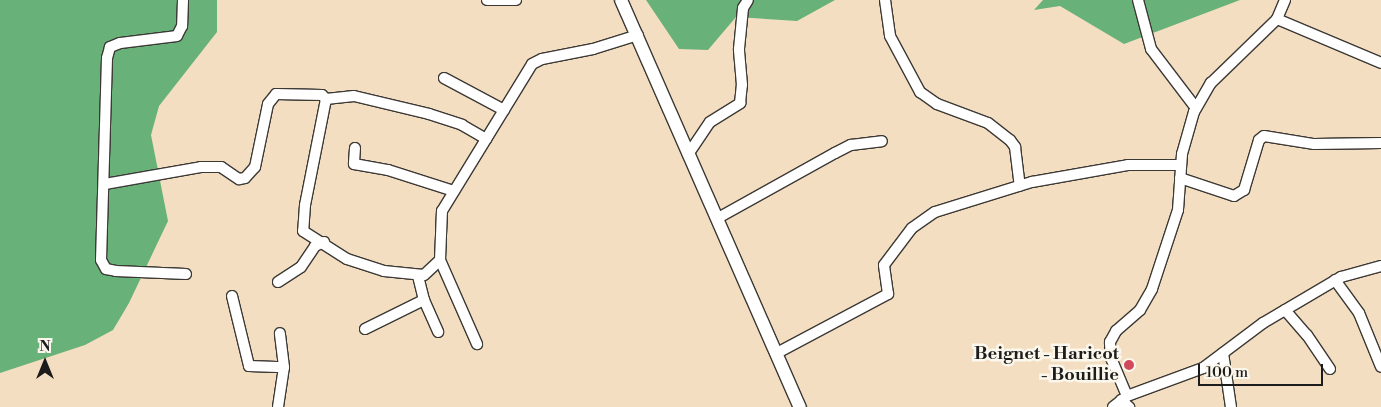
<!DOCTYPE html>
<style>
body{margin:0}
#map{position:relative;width:1381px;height:407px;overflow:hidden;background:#f4dec1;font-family:"Libre Bodoni",serif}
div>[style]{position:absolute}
.forest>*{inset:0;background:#68b27a}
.roads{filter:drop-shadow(1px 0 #3c3935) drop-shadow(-1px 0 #3c3935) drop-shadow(0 1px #3c3935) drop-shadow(0 -1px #3c3935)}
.minor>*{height:10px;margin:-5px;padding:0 5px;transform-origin:5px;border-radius:5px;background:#fff}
.major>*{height:12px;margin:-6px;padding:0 6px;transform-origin:6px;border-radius:6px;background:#fff}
.dots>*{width:14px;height:14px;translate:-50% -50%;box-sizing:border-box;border:2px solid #fbf7ec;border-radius:50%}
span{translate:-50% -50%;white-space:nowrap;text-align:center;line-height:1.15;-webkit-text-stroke:5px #fbf7ec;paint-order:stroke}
.poi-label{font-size:18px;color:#1c1c1c;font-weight:700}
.right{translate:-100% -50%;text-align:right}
.north{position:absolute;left:20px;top:337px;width:50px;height:50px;-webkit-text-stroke:4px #fbf7ec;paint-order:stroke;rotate:0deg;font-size:14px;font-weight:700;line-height:20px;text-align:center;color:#1c1c1c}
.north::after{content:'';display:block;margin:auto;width:18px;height:22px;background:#1c1c1c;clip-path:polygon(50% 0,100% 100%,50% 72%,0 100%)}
.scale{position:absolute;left:1198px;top:364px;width:125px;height:22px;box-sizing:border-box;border:2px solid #1c1c1c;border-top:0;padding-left:6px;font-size:15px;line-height:18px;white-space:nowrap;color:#1c1c1c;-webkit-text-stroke:4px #fbf7ec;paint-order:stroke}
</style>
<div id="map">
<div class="forest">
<i style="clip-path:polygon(0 0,217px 0,217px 32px,159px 106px,151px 135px,168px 221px,129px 303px,113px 330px,85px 345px,0 373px)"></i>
<i style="clip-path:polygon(646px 0,835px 0,797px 21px,736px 17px,708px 50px,679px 49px)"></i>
<i style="clip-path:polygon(1043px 0,1240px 0,1124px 44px,1060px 6px,1034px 10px)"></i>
</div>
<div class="roads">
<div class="minor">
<i style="left:183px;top:0;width:26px;rotate:92deg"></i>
<i style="left:182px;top:26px;width:11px;rotate:117deg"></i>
<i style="left:177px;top:36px;width:57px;rotate:173deg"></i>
<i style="left:120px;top:43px;width:11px;rotate:158deg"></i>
<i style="left:110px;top:47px;width:11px;rotate:105deg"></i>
<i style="left:107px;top:58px;width:202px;rotate:91.7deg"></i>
<i style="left:101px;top:260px;width:10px;rotate:61deg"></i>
<i style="left:106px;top:269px;width:10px;rotate:11deg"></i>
<i style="left:116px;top:271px;width:70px;rotate:2.5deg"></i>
<i style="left:487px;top:0;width:29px"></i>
<i style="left:885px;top:0;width:36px;rotate:82deg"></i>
<i style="left:890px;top:36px;width:64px;rotate:61.8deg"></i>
<i style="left:920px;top:92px;width:21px;rotate:35deg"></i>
<i style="left:937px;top:104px;width:54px;rotate:20.4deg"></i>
<i style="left:988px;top:123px;width:28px;rotate:38deg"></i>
<i style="left:1010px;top:140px;width:9px;rotate:54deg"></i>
<i style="left:1015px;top:147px;width:39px;rotate:83deg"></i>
<i style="left:1138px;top:0;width:51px;rotate:75.1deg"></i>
<i style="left:1151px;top:49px;width:74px;rotate:52.7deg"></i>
<i style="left:1285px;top:0;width:21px;rotate:113deg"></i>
<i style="left:1277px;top:19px;width:113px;rotate:22.9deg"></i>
<i style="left:444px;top:78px;width:68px;rotate:28.1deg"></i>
<i style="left:326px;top:99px;width:108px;rotate:101.2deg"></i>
<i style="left:305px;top:205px;width:26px;rotate:94deg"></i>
<i style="left:303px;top:231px;width:52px;rotate:32.5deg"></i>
<i style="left:347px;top:259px;width:39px;rotate:18deg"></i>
<i style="left:384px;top:271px;width:40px;rotate:5.7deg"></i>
<i style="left:424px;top:275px;width:22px;rotate:-43deg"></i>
<i style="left:440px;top:260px;width:49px;rotate:-87.7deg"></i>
<i style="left:442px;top:211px;width:172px;rotate:-58.5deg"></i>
<i style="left:532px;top:64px;width:11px;rotate:-27deg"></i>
<i style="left:542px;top:59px;width:52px;rotate:-11.1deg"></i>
<i style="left:593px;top:49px;width:47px;rotate:-17.3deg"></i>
<i style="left:355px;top:148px;width:16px;rotate:94deg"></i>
<i style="left:354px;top:164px;width:35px;rotate:10deg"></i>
<i style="left:388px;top:170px;width:69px;rotate:17.7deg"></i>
<i style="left:689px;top:153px;width:37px;rotate:-56deg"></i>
<i style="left:710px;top:122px;width:36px;rotate:-32deg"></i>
<i style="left:740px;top:103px;width:18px;rotate:-84deg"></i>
<i style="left:742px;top:85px;width:36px;rotate:-95deg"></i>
<i style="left:739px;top:49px;width:41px;rotate:-84.4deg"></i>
<i style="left:743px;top:8px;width:9px;rotate:-58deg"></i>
<i style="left:1180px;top:178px;width:57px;rotate:18.4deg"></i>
<i style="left:1234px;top:196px;width:12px;rotate:-31deg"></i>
<i style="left:1244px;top:190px;width:52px;rotate:-73.3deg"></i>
<i style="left:1259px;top:140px;width:6px;rotate:-39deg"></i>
<i style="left:1264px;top:136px;width:51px;rotate:9.1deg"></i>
<i style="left:1314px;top:144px;width:67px;rotate:-0.9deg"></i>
<i style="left:105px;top:184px;width:97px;rotate:-10deg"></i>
<i style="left:201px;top:167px;width:20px"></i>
<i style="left:221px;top:167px;width:22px;rotate:34deg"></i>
<i style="left:239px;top:179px;width:6px;rotate:-9deg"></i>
<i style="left:245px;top:178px;width:15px;rotate:-48deg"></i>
<i style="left:255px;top:167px;width:64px;rotate:-78.3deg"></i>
<i style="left:268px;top:104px;width:13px;rotate:-51deg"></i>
<i style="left:276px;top:94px;width:46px;rotate:1.2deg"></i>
<i style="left:322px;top:95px;width:6px;rotate:45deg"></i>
<i style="left:326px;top:99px;width:28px;rotate:-6deg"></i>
<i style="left:354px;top:96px;width:77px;rotate:13.5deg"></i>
<i style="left:429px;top:114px;width:35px;rotate:18deg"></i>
<i style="left:462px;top:125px;width:28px;rotate:30deg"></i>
<i style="left:718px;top:218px;width:134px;rotate:-29.1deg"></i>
<i style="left:835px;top:153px;width:18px;rotate:-27deg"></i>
<i style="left:851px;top:145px;width:31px;rotate:-7deg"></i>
<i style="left:440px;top:260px;width:92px;rotate:66.2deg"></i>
<i style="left:418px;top:276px;width:25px;rotate:76deg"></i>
<i style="left:424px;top:300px;width:35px;rotate:66deg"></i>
<i style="left:1335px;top:280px;width:41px;rotate:54deg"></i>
<i style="left:1359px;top:313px;width:58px;rotate:67.8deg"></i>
<i style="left:278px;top:282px;width:27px;rotate:-33deg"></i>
<i style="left:301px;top:267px;width:25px;rotate:-56deg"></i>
<i style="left:315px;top:246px;width:10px;rotate:-24deg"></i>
<i style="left:232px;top:296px;width:72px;rotate:76.3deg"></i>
<i style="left:249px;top:366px;width:35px;rotate:2deg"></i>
<i style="left:1285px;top:310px;width:33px;rotate:49deg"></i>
<i style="left:1307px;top:335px;width:41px;rotate:55.9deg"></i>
<i style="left:365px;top:329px;width:66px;rotate:-26.2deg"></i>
<i style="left:777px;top:353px;width:126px;rotate:-28deg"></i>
<i style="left:888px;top:294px;width:29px;rotate:-98deg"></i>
<i style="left:884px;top:265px;width:46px;rotate:-52.9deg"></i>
<i style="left:912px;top:228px;width:28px;rotate:-35deg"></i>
<i style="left:935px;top:212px;width:102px;rotate:-17.2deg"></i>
<i style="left:1032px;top:182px;width:97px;rotate:-10deg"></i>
<i style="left:1128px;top:165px;width:52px"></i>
<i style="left:1223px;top:353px;width:55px;rotate:81.6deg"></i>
<i style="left:1127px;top:396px;width:41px;rotate:-112.8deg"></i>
<i style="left:1111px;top:358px;width:16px;rotate:-94deg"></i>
<i style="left:1110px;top:342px;width:13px;rotate:-61deg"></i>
<i style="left:1116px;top:331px;width:32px;rotate:-41deg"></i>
<i style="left:1140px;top:310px;width:24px;rotate:-60deg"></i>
<i style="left:1152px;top:289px;width:83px;rotate:-71.8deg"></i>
<i style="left:1178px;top:210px;width:56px;rotate:-85.9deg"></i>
<i style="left:1182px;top:154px;width:44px;rotate:-74.1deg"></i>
<i style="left:1194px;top:112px;width:34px;rotate:-60deg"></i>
<i style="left:1211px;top:83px;width:92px;rotate:-44.1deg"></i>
<i style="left:1121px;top:400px;width:11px;rotate:41deg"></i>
<i style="left:278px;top:407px;width:40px;rotate:-81.5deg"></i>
<i style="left:284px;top:367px;width:34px;rotate:-97deg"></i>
<i style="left:1113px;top:407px;width:18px;rotate:-38deg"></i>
<i style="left:1127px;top:396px;width:81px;rotate:-20.2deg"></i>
<i style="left:1203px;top:368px;width:75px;rotate:-36.9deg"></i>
<i style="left:1263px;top:323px;width:91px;rotate:-30.5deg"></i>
<i style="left:1341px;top:277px;width:41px;rotate:-15.4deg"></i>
</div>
<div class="major">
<i style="left:621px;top:0;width:445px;rotate:66.3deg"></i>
</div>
</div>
<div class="dots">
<i style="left:1129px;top:365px;background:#d1495b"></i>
</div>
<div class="poi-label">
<span class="right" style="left:1119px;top:365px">Beignet - Haricot<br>- Bouillie</span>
</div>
<div class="north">N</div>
<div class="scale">100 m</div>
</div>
